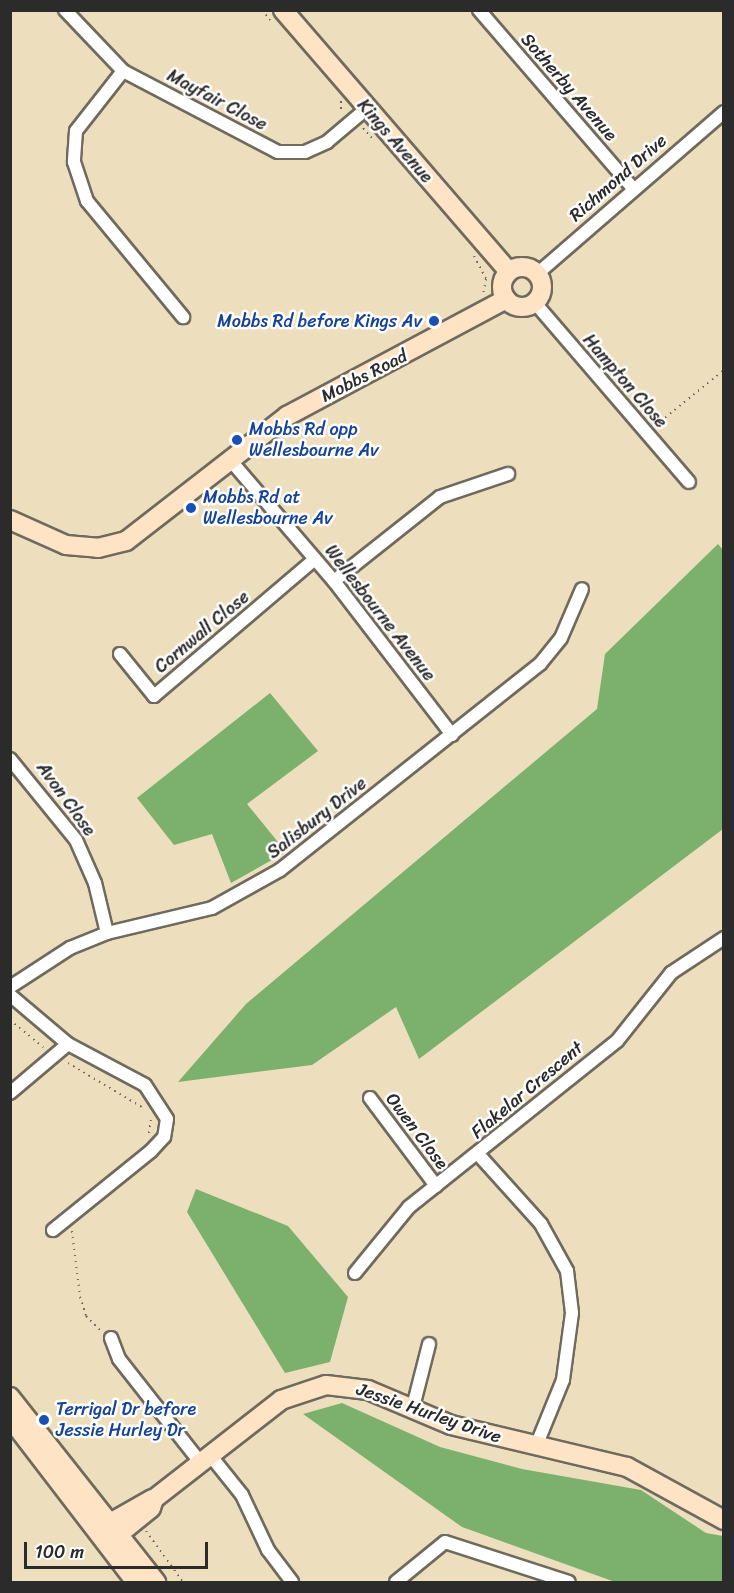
<!DOCTYPE html>
<style>
body{margin:0}
#map{position:relative;width:734px;height:1593px;overflow:hidden;background:#eddfbd;font-family:Sriracha,sans-serif}
div>[style]{position:absolute}
.forest>*{inset:0;background:#7bb06d}
.path>*{height:2px;margin-top:-1px;transform-origin:0;background:repeating-linear-gradient(90deg,#6f6a5e 0 1.5px,transparent 0 6px)}
.roads{filter:drop-shadow(2px 0 #6f6a5e) drop-shadow(-2px 0 #6f6a5e) drop-shadow(0 2px #6f6a5e) drop-shadow(0 -2px #6f6a5e)}
.street>*{height:12px;margin:-6px;padding:0 6px;transform-origin:6px;border-radius:6px;background:#fff}
.secondary>*{height:18px;margin:-9px;padding:0 9px;transform-origin:9px;border-radius:9px;background:#fee4c5}
.secondary>.ring{margin:-9px;padding:0;box-sizing:content-box;background:none;border:18px solid #fee4c5;border-radius:50%}
.dots>*{width:16px;height:16px;translate:-50% -50%;box-sizing:border-box;border:3px solid #fff;border-radius:50%}
span{translate:-50% -50%;white-space:nowrap;text-align:center;line-height:1.15;-webkit-text-stroke:5px #fff;paint-order:stroke}
.street-label{font-size:18px;color:#2b2b2b}
.transit-label{font-size:18px;color:#164399}
.right{translate:-100% -50%;text-align:right}
.left{translate:0 -50%;text-align:left}
.frame{position:absolute;inset:0;border:12px solid #2b2b2b;pointer-events:none}
.scale{position:absolute;left:24px;top:1542px;width:184px;height:27px;box-sizing:border-box;border:3px solid #2b2b2b;border-top:0;padding-left:8px;font-size:18px;line-height:21px;white-space:nowrap;color:#2b2b2b;-webkit-text-stroke:4px #fff;paint-order:stroke}
</style>
<div id="map">
<div class="forest">
<i style="clip-path:polygon(718px 544px,724px 551px,723px 829px,419px 1059px,396px 1007px,312px 1065px,178px 1082px,246px 1004px,597px 709px,605px 654px)"></i>
<i style="clip-path:polygon(270px 693px,318px 751px,247px 804px,286px 852px,231px 883px,212px 834px,174px 845px,137px 798px)"></i>
<i style="clip-path:polygon(196px 1189px,288px 1226px,348px 1297px,330px 1362px,285px 1373px,187px 1212px)"></i>
<i style="clip-path:polygon(342px 1403px,440px 1447px,522px 1469px,641px 1490px,706px 1533px,723px 1536px,723px 1582px,615px 1582px,462px 1527px,303px 1414px)"></i>
</div>
<div class="path">
<i style="left:262px;top:10px;width:13px;rotate:51deg"></i>
<i style="left:341px;top:101px;width:12px;rotate:90deg"></i>
<i style="left:363px;top:128px;width:13px;rotate:48deg"></i>
<i style="left:474px;top:256px;width:26px;rotate:62deg"></i>
<i style="left:486px;top:279px;width:15px;rotate:101deg"></i>
<i style="left:656px;top:425px;width:87px;rotate:-39deg"></i>
<i style="left:10px;top:1020px;width:43px;rotate:39.3deg"></i>
<i style="left:68px;top:1063px;width:90px;rotate:30.9deg"></i>
<i style="left:149px;top:1133px;width:14px;rotate:-82deg"></i>
<i style="left:72px;top:1231px;width:66px;rotate:83.1deg"></i>
<i style="left:80px;top:1297px;width:20px;rotate:72deg"></i>
<i style="left:86px;top:1316px;width:21px;rotate:45deg"></i>
<i style="left:146px;top:1531px;width:63px;rotate:54deg"></i>
</div>
<div class="roads">
<div class="street">
<i style="left:65px;top:10px;width:84px;rotate:46.4deg"></i>
<i style="left:123px;top:71px;width:175px;rotate:27.6deg"></i>
<i style="left:278px;top:152px;width:27px"></i>
<i style="left:305px;top:152px;width:24px;rotate:-24deg"></i>
<i style="left:327px;top:142px;width:51px;rotate:-40.2deg"></i>
<i style="left:479px;top:10px;width:234px;rotate:49.2deg"></i>
<i style="left:123px;top:71px;width:76px;rotate:128.1deg"></i>
<i style="left:76px;top:131px;width:31px;rotate:94deg"></i>
<i style="left:74px;top:162px;width:41px;rotate:71.6deg"></i>
<i style="left:87px;top:201px;width:151px;rotate:50.4deg"></i>
<i style="left:537px;top:274px;width:247px;rotate:-40.9deg"></i>
<i style="left:535px;top:303px;width:236px;rotate:49.3deg"></i>
<i style="left:231px;top:461px;width:158px;rotate:49.4deg"></i>
<i style="left:334px;top:581px;width:194px;rotate:52.5deg"></i>
<i style="left:334px;top:581px;width:135px;rotate:-38.4deg"></i>
<i style="left:440px;top:497px;width:72px;rotate:-18.7deg"></i>
<i style="left:120px;top:654px;width:54px;rotate:51deg"></i>
<i style="left:154px;top:696px;width:211px;rotate:-40.4deg"></i>
<i style="left:10px;top:759px;width:104px;rotate:50.8deg"></i>
<i style="left:76px;top:840px;width:47px;rotate:66.2deg"></i>
<i style="left:95px;top:883px;width:51px;rotate:76.5deg"></i>
<i style="left:10px;top:987px;width:72px;rotate:-33deg"></i>
<i style="left:70px;top:948px;width:40px;rotate:-22deg"></i>
<i style="left:107px;top:933px;width:108px;rotate:-13.4deg"></i>
<i style="left:212px;top:908px;width:78px;rotate:-29.2deg"></i>
<i style="left:280px;top:870px;width:332px;rotate:-38.4deg"></i>
<i style="left:540px;top:664px;width:33px;rotate:-51deg"></i>
<i style="left:561px;top:638px;width:53px;rotate:-66.8deg"></i>
<i style="left:10px;top:995px;width:76px;rotate:40.2deg"></i>
<i style="left:68px;top:1044px;width:87px;rotate:28deg"></i>
<i style="left:145px;top:1085px;width:40px;rotate:57.1deg"></i>
<i style="left:167px;top:1119px;width:18px;rotate:99deg"></i>
<i style="left:164px;top:1137px;width:19px;rotate:133deg"></i>
<i style="left:151px;top:1151px;width:126px;rotate:141.1deg"></i>
<i style="left:10px;top:1093px;width:76px;rotate:-40.2deg"></i>
<i style="left:370px;top:1098px;width:110px;rotate:53.1deg"></i>
<i style="left:478px;top:1154px;width:94px;rotate:48deg"></i>
<i style="left:541px;top:1224px;width:54px;rotate:61deg"></i>
<i style="left:567px;top:1271px;width:42px;rotate:83.2deg"></i>
<i style="left:572px;top:1313px;width:68px;rotate:97.7deg"></i>
<i style="left:563px;top:1380px;width:71px;rotate:112.2deg"></i>
<i style="left:355px;top:1273px;width:85px;rotate:-50.7deg"></i>
<i style="left:409px;top:1207px;width:266px;rotate:-38.6deg"></i>
<i style="left:617px;top:1041px;width:87px;rotate:-51.5deg"></i>
<i style="left:671px;top:973px;width:64px;rotate:-33.4deg"></i>
<i style="left:111px;top:1338px;width:22px;rotate:69deg"></i>
<i style="left:119px;top:1359px;width:131px;rotate:51.8deg"></i>
<i style="left:413px;top:1407px;width:65px;rotate:-75.7deg"></i>
<i style="left:210px;top:1455px;width:51px;rotate:51.3deg"></i>
<i style="left:242px;top:1495px;width:61px;rotate:64.7deg"></i>
<i style="left:268px;top:1550px;width:40px;rotate:53deg"></i>
<i style="left:396px;top:1582px;width:63px;rotate:-39.2deg"></i>
<i style="left:445px;top:1542px;width:130px;rotate:17.9deg"></i>
</div>
<div class="secondary">
<i style="left:283px;top:10px;width:345px;rotate:49.2deg"></i>
<i class="ring" style="left:502px;top:267px;width:22px;height:22px"></i>
<i style="left:10px;top:520px;width:61px;rotate:24.1deg"></i>
<i style="left:66px;top:545px;width:32px;rotate:5deg"></i>
<i style="left:98px;top:548px;width:29px;rotate:-14deg"></i>
<i style="left:126px;top:541px;width:204px;rotate:-37.8deg"></i>
<i style="left:287px;top:416px;width:248px;rotate:-28.1deg"></i>
<i style="left:10px;top:1397px;width:236px;rotate:51.7deg"></i>
<i style="left:10px;top:1418px;width:207px;rotate:52.5deg"></i>
<i style="left:110px;top:1523px;width:48px;rotate:-29.7deg"></i>
<i style="left:119px;top:1534px;width:41px;rotate:-39.1deg"></i>
<i style="left:151px;top:1508px;width:9px;rotate:-72deg"></i>
<i style="left:154px;top:1499px;width:161px;rotate:-37.9deg"></i>
<i style="left:281px;top:1400px;width:47px;rotate:-18.4deg"></i>
<i style="left:326px;top:1385px;width:42px;rotate:6.8deg"></i>
<i style="left:368px;top:1390px;width:90px;rotate:22.9deg"></i>
<i style="left:451px;top:1425px;width:181px;rotate:13.4deg"></i>
<i style="left:627px;top:1467px;width:111px;rotate:28.7deg"></i>
</div>
</div>
<div class="dots">
<i style="left:434px;top:321px;background:#1a4fb4"></i>
<i style="left:237px;top:440px;background:#1a4fb4"></i>
<i style="left:191px;top:508px;background:#1a4fb4"></i>
<i style="left:44px;top:1420px;background:#1a4fb4"></i>
</div>
<div class="street-label">
<span style="left:569px;top:87px;rotate:49deg">Sotherby Avenue</span>
<span style="left:217px;top:100px;rotate:28deg">Mayfair Close</span>
<span style="left:395px;top:141px;rotate:49deg">Kings Avenue</span>
<span style="left:618px;top:178px;rotate:-41deg">Richmond Drive</span>
<span style="left:364px;top:376px;rotate:-27deg">Mobbs Road</span>
<span style="left:625px;top:381px;rotate:49deg">Hampton Close</span>
<span style="left:380px;top:613px;rotate:52deg">Wellesbourne Avenue</span>
<span style="left:202px;top:632px;rotate:-40deg">Cornwall Close</span>
<span style="left:66px;top:799px;rotate:54deg">Avon Close</span>
<span style="left:317px;top:818px;rotate:-38deg">Salisbury Drive</span>
<span style="left:527px;top:1090px;rotate:-40deg">Flakelar Crescent</span>
<span style="left:417px;top:1131px;rotate:53deg">Owen Close</span>
<span style="left:429px;top:1413px;rotate:19deg">Jessie Hurley Drive</span>
</div>
<div class="transit-label">
<span class="right" style="left:422px;top:321px">Mobbs Rd before Kings Av</span>
<span class="left" style="left:249px;top:440px">Mobbs Rd opp<br>Wellesbourne Av</span>
<span class="left" style="left:203px;top:508px">Mobbs Rd at<br>Wellesbourne Av</span>
<span class="left" style="left:56px;top:1420px">Terrigal Dr before<br>Jessie Hurley Dr</span>
</div>
<div class="frame"></div>
<div class="scale">100 m</div>
</div>
